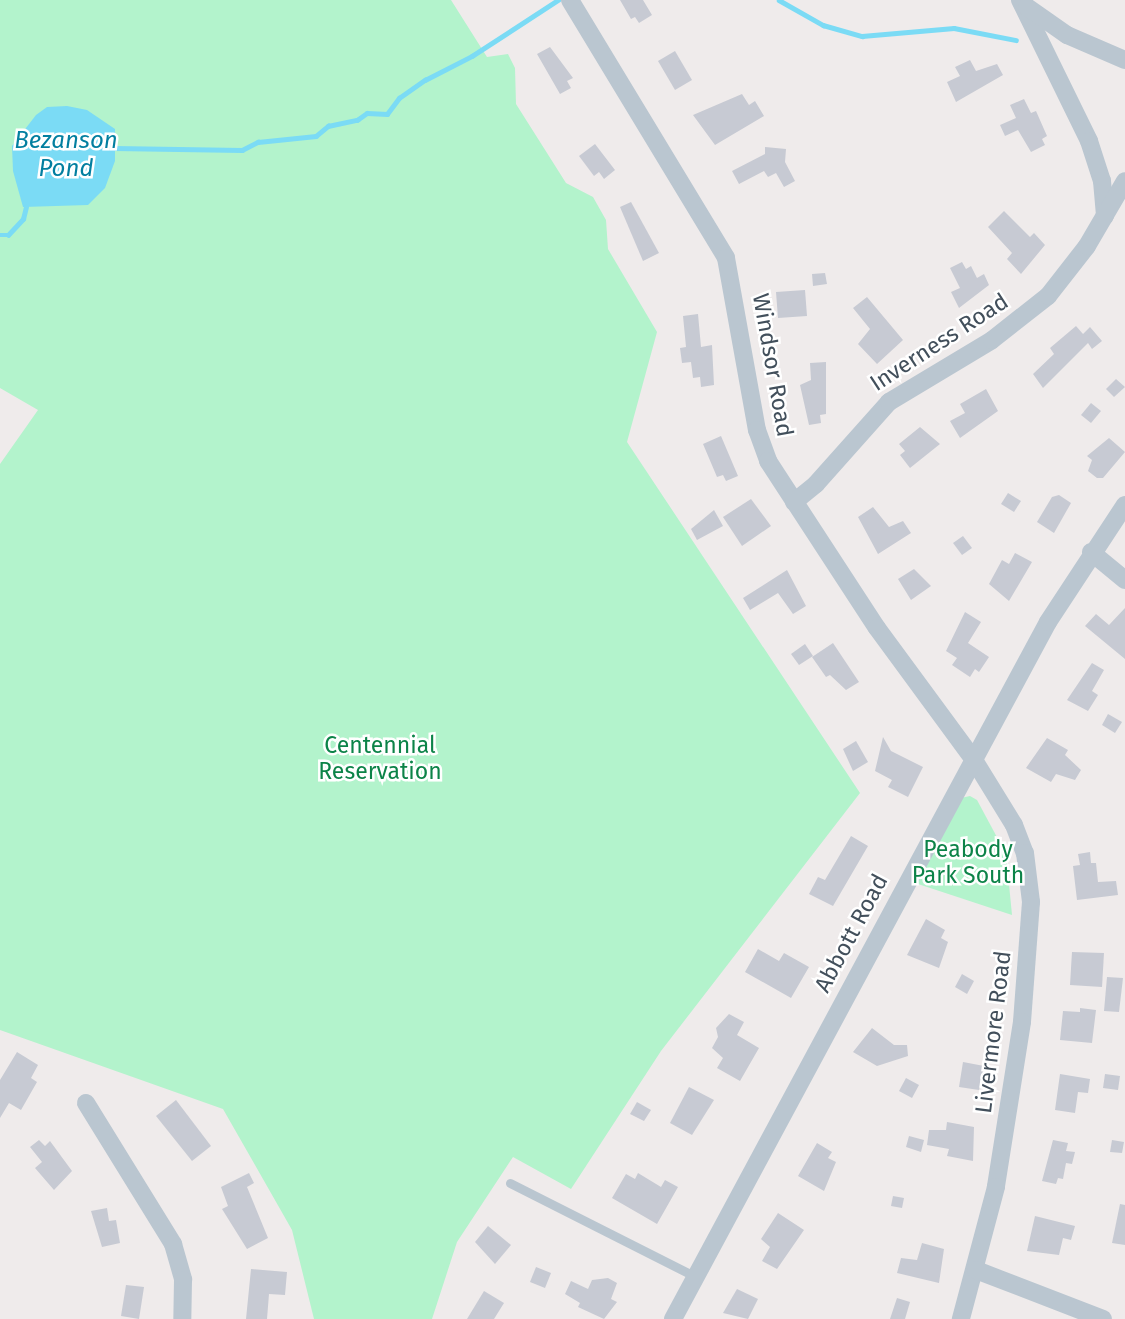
<!DOCTYPE html>
<style>
body{margin:0}
#map{position:relative;width:1125px;height:1319px;overflow:hidden;background:#efebeb;font-family:"Fira Sans",sans-serif}
div>[style]{position:absolute}
.green>*{inset:0;background:#b3f3cc}
.water>*{inset:0;background:#7bdbf5}
.stream>*{height:4.5px;margin:-2.25px;padding:0 2.25px;transform-origin:2.25px;border-radius:2.25px;background:#7bdbf5}
.building>*{inset:0;background:#c7cad3}
.service>*{height:9px;margin:-4.5px;padding:0 4.5px;transform-origin:4.5px;border-radius:4.5px;background:#bac6d0}
.minor>*{height:18px;margin:-9px;padding:0 9px;transform-origin:9px;border-radius:9px;background:#bac6d0}
span{translate:-50% -50%;white-space:nowrap;text-align:center;line-height:1.15;-webkit-text-stroke:5px #fff;paint-order:stroke}
.street-label{font-size:23px;color:#424f5b}
.park-label{font-size:23px;color:#0c8348}
.water-label{font-size:24px;color:#027fa0;font-style:italic}
</style>
<div id="map">
<div class="green">
<i style="clip-path:polygon(0 0,451px 0,487px 57px,508px 54px,515px 68px,516px 104px,566px 183px,593px 197px,606px 220px,608px 249px,657px 332px,627px 442px,860px 793px,661px 1051px,571px 1189px,513px 1157px,457px 1242px,432px 1319px,314px 1319px,292px 1230px,223px 1109px,0 1030px,0 464px,38px 410px,0 388px)"></i>
<i style="clip-path:polygon(970px 796px,977px 800px,1006px 854px,1012px 915px,915px 883px,961px 798px)"></i>
</div>
<div class="water">
<i style="clip-path:polygon(67px 106px,87px 110px,115px 129px,115px 161px,105px 188px,88px 205px,23px 207px,13px 171px,12px 146px,36px 115px,47px 107px)"></i>
</div>
<div class="stream">
<i style="left:779px;top:0;width:51px;rotate:29.6deg"></i>
<i style="left:823px;top:25px;width:41px;rotate:15.8deg"></i>
<i style="left:862px;top:36px;width:92px;rotate:-5deg"></i>
<i style="left:954px;top:28px;width:63px;rotate:11deg"></i>
<i style="left:114px;top:148px;width:128px;rotate:0.9deg"></i>
<i style="left:242px;top:150px;width:18px;rotate:-27deg"></i>
<i style="left:258px;top:142px;width:58px;rotate:-5.9deg"></i>
<i style="left:316px;top:136px;width:16px;rotate:-40deg"></i>
<i style="left:328px;top:126px;width:30px;rotate:-12deg"></i>
<i style="left:357px;top:120px;width:12px;rotate:-35deg"></i>
<i style="left:367px;top:113px;width:20px;rotate:3deg"></i>
<i style="left:387px;top:114px;width:20px;rotate:-53deg"></i>
<i style="left:399px;top:98px;width:32px;rotate:-35deg"></i>
<i style="left:425px;top:80px;width:53px;rotate:-27.1deg"></i>
<i style="left:472px;top:56px;width:103px;rotate:-33.1deg"></i>
<i style="left:0;top:235px;width:8px"></i>
<i style="left:8px;top:235px;width:22px;rotate:-47deg"></i>
<i style="left:23px;top:219px;width:12px;rotate:-76deg"></i>
</div>
<div class="building">
<i style="clip-path:polygon(620px 0,643px 0,652px 15px,639px 23px,635px 17px,631px 19px)"></i>
<i style="clip-path:polygon(550px 47px,573px 78px,567px 81px,571px 88px,560px 94px,537px 54px)"></i>
<i style="clip-path:polygon(675px 51px,692px 80px,675px 90px,658px 61px)"></i>
<i style="clip-path:polygon(970px 60px,976px 71px,997px 64px,1003px 75px,956px 102px,947px 82px,960px 76px,955px 67px)"></i>
<i style="clip-path:polygon(742px 94px,749px 105px,755px 101px,764px 116px,715px 145px,693px 115px)"></i>
<i style="clip-path:polygon(1024px 99px,1031px 113px,1036px 111px,1047px 136px,1042px 139px,1045px 145px,1031px 152px,1018px 130px,1005px 136px,1000px 125px,1016px 118px,1010px 105px)"></i>
<i style="clip-path:polygon(595px 144px,615px 170px,604px 179px,599px 172px,594px 176px,579px 156px)"></i>
<i style="clip-path:polygon(765px 147px,786px 149px,785px 162px,795px 181px,784px 187px,776px 173px,768px 177px,764px 171px,739px 184px,732px 171px,765px 154px)"></i>
<i style="clip-path:polygon(631px 202px,659px 253px,643px 261px,620px 207px)"></i>
<i style="clip-path:polygon(1004px 211px,1030px 237px,1034px 233px,1045px 245px,1021px 274px,1007px 259px,1012px 253px,988px 227px)"></i>
<i style="clip-path:polygon(962px 262px,966px 269px,971px 266px,977px 278px,984px 274px,989px 285px,959px 308px,951px 292px,960px 288px,950px 268px)"></i>
<i style="clip-path:polygon(825px 273px,827px 284px,813px 286px,812px 274px)"></i>
<i style="clip-path:polygon(805px 290px,807px 316px,778px 318px,776px 292px)"></i>
<i style="clip-path:polygon(867px 297px,903px 340px,877px 364px,858px 344px,870px 329px,853px 308px)"></i>
<i style="clip-path:polygon(698px 314px,701px 347px,712px 345px,714px 385px,701px 387px,700px 377px,693px 378px,691px 362px,682px 363px,680px 348px,686px 347px,683px 316px)"></i>
<i style="clip-path:polygon(1076px 326px,1083px 334px,1090px 327px,1102px 341px,1092px 349px,1088px 343px,1043px 388px,1033px 374px,1054px 354px,1050px 348px)"></i>
<i style="clip-path:polygon(826px 362px,826px 414px,820px 415px,821px 423px,809px 425px,800px 385px,811px 380px,810px 363px)"></i>
<i style="clip-path:polygon(1116px 379px,1125px 387px,1114px 397px,1106px 389px)"></i>
<i style="clip-path:polygon(986px 389px,998px 411px,960px 438px,950px 421px,965px 413px,960px 404px)"></i>
<i style="clip-path:polygon(1091px 403px,1101px 411px,1091px 423px,1081px 415px)"></i>
<i style="clip-path:polygon(920px 427px,940px 444px,910px 468px,900px 455px,905px 451px,899px 444px)"></i>
<i style="clip-path:polygon(721px 436px,738px 476px,726px 481px,723px 475px,717px 477px,703px 444px)"></i>
<i style="clip-path:polygon(1109px 438px,1125px 452px,1103px 478px,1097px 478px,1088px 471px,1092px 460px,1087px 456px)"></i>
<i style="clip-path:polygon(1008px 493px,1021px 501px,1014px 512px,1001px 504px)"></i>
<i style="clip-path:polygon(1059px 495px,1071px 503px,1054px 533px,1037px 522px,1052px 497px)"></i>
<i style="clip-path:polygon(751px 499px,771px 526px,742px 546px,723px 517px)"></i>
<i style="clip-path:polygon(873px 507px,889px 527px,903px 521px,911px 533px,878px 554px,858px 517px)"></i>
<i style="clip-path:polygon(714px 510px,723px 526px,697px 540px,691px 529px)"></i>
<i style="clip-path:polygon(963px 536px,972px 548px,962px 555px,953px 543px)"></i>
<i style="clip-path:polygon(1015px 553px,1032px 562px,1009px 601px,989px 584px,1002px 560px,1009px 564px)"></i>
<i style="clip-path:polygon(914px 569px,931px 586px,911px 600px,898px 579px)"></i>
<i style="clip-path:polygon(787px 570px,806px 606px,793px 614px,778px 593px,750px 610px,743px 598px)"></i>
<i style="clip-path:polygon(1125px 608px,1125px 659px,1085px 626px,1096px 614px,1109px 625px)"></i>
<i style="clip-path:polygon(965px 612px,981px 622px,968px 643px,989px 657px,979px 672px,975px 669px,970px 677px,952px 665px,957px 658px,946px 651px)"></i>
<i style="clip-path:polygon(833px 643px,859px 682px,846px 690px,830px 675px,826px 677px,812px 657px)"></i>
<i style="clip-path:polygon(805px 644px,813px 656px,799px 665px,791px 654px)"></i>
<i style="clip-path:polygon(1092px 663px,1104px 670px,1092px 691px,1098px 695px,1088px 711px,1067px 700px)"></i>
<i style="clip-path:polygon(1108px 714px,1122px 722px,1115px 733px,1102px 725px)"></i>
<i style="clip-path:polygon(883px 737px,891px 751px,923px 767px,908px 797px,888px 787px,892px 780px,875px 771px)"></i>
<i style="clip-path:polygon(1047px 738px,1068px 750px,1065px 755px,1081px 770px,1075px 780px,1056px 774px,1051px 782px,1026px 768px)"></i>
<i style="clip-path:polygon(856px 741px,868px 762px,853px 771px,843px 749px)"></i>
<i style="clip-path:polygon(851px 836px,868px 846px,833px 906px,809px 894px,818px 877px,825px 880px)"></i>
<i style="clip-path:polygon(1090px 852px,1091px 863px,1096px 863px,1098px 882px,1116px 881px,1118px 895px,1077px 900px,1073px 866px,1080px 865px,1078px 854px)"></i>
<i style="clip-path:polygon(926px 919px,945px 930px,941px 938px,948px 942px,939px 968px,907px 955px)"></i>
<i style="clip-path:polygon(758px 949px,779px 961px,784px 953px,809px 967px,791px 998px,745px 972px)"></i>
<i style="clip-path:polygon(1072px 952px,1104px 953px,1102px 987px,1070px 985px)"></i>
<i style="clip-path:polygon(962px 974px,974px 981px,967px 994px,955px 987px)"></i>
<i style="clip-path:polygon(1107px 977px,1123px 978px,1119px 1012px,1104px 1011px)"></i>
<i style="clip-path:polygon(1080px 1008px,1096px 1010px,1092px 1043px,1060px 1040px,1063px 1011px,1080px 1012px)"></i>
<i style="clip-path:polygon(729px 1014px,744px 1022px,737px 1035px,759px 1048px,740px 1081px,717px 1068px,723px 1058px,712px 1048px,718px 1037px,716px 1028px)"></i>
<i style="clip-path:polygon(872px 1028px,894px 1045px,907px 1045px,908px 1056px,877px 1066px,853px 1052px)"></i>
<i style="clip-path:polygon(17px 1052px,38px 1065px,31px 1078px,37px 1082px,21px 1110px,9px 1103px,0 1118px,0 1080px)"></i>
<i style="clip-path:polygon(963px 1062px,984px 1066px,979px 1090px,959px 1087px)"></i>
<i style="clip-path:polygon(1060px 1074px,1090px 1079px,1088px 1093px,1078px 1092px,1075px 1113px,1055px 1110px)"></i>
<i style="clip-path:polygon(1105px 1074px,1120px 1076px,1118px 1090px,1103px 1088px)"></i>
<i style="clip-path:polygon(906px 1078px,919px 1085px,912px 1098px,899px 1091px)"></i>
<i style="clip-path:polygon(689px 1087px,714px 1100px,692px 1135px,670px 1123px)"></i>
<i style="clip-path:polygon(176px 1100px,211px 1146px,192px 1161px,156px 1116px)"></i>
<i style="clip-path:polygon(637px 1102px,651px 1110px,644px 1121px,630px 1114px)"></i>
<i style="clip-path:polygon(947px 1122px,974px 1127px,973px 1161px,947px 1156px,949px 1149px,927px 1145px,929px 1130px,946px 1130px)"></i>
<i style="clip-path:polygon(909px 1136px,924px 1140px,921px 1152px,906px 1147px)"></i>
<i style="clip-path:polygon(39px 1140px,45px 1146px,50px 1141px,72px 1171px,54px 1190px,35px 1168px,42px 1162px,30px 1147px)"></i>
<i style="clip-path:polygon(1053px 1140px,1068px 1143px,1066px 1151px,1075px 1152px,1072px 1164px,1066px 1163px,1063px 1179px,1058px 1178px,1056px 1184px,1042px 1181px)"></i>
<i style="clip-path:polygon(1112px 1140px,1124px 1142px,1122px 1153px,1110px 1152px)"></i>
<i style="clip-path:polygon(817px 1143px,832px 1152px,828px 1158px,836px 1162px,824px 1191px,798px 1176px)"></i>
<i style="clip-path:polygon(249px 1173px,254px 1183px,247px 1187px,268px 1238px,247px 1249px,222px 1209px,228px 1206px,221px 1187px)"></i>
<i style="clip-path:polygon(638px 1173px,661px 1187px,665px 1180px,678px 1187px,657px 1224px,612px 1198px,626px 1174px,635px 1179px)"></i>
<i style="clip-path:polygon(893px 1196px,904px 1198px,902px 1208px,891px 1206px)"></i>
<i style="clip-path:polygon(1120px 1204px,1125px 1205px,1125px 1245px,1112px 1243px)"></i>
<i style="clip-path:polygon(107px 1208px,109px 1221px,116px 1220px,120px 1243px,102px 1247px,91px 1211px)"></i>
<i style="clip-path:polygon(778px 1213px,804px 1230px,777px 1269px,762px 1261px,770px 1247px,761px 1239px)"></i>
<i style="clip-path:polygon(1035px 1216px,1075px 1226px,1071px 1240px,1063px 1238px,1059px 1255px,1027px 1251px)"></i>
<i style="clip-path:polygon(488px 1226px,511px 1245px,495px 1264px,475px 1242px)"></i>
<i style="clip-path:polygon(922px 1243px,944px 1249px,939px 1283px,897px 1273px,901px 1258px,917px 1260px)"></i>
<i style="clip-path:polygon(536px 1267px,551px 1273px,545px 1288px,530px 1282px)"></i>
<i style="clip-path:polygon(251px 1269px,287px 1272px,285px 1295px,269px 1294px,267px 1319px,246px 1319px)"></i>
<i style="clip-path:polygon(608px 1278px,617px 1283px,611px 1299px,617px 1302px,604px 1319px,578px 1307px,580px 1303px,565px 1294px,571px 1281px,588px 1289px,592px 1280px)"></i>
<i style="clip-path:polygon(126px 1285px,144px 1287px,139px 1319px,121px 1316px)"></i>
<i style="clip-path:polygon(737px 1289px,758px 1299px,748px 1319px,723px 1313px)"></i>
<i style="clip-path:polygon(484px 1291px,504px 1303px,494px 1319px,467px 1319px)"></i>
<i style="clip-path:polygon(897px 1298px,910px 1302px,905px 1319px,890px 1319px)"></i>
</div>
<div class="service">
<i style="left:510px;top:1183px;width:208px;rotate:26.8deg"></i>
</div>
<div class="minor">
<i style="left:570px;top:0;width:301px;rotate:58.8deg"></i>
<i style="left:726px;top:258px;width:175px;rotate:79.8deg"></i>
<i style="left:757px;top:430px;width:33px;rotate:70deg"></i>
<i style="left:768px;top:461px;width:199px;rotate:56.9deg"></i>
<i style="left:877px;top:628px;width:164px;rotate:53.7deg"></i>
<i style="left:974px;top:760px;width:76px;rotate:58.4deg"></i>
<i style="left:1014px;top:825px;width:30px;rotate:69deg"></i>
<i style="left:1025px;top:853px;width:49px;rotate:83deg"></i>
<i style="left:1031px;top:902px;width:120px;rotate:94.3deg"></i>
<i style="left:1022px;top:1022px;width:167px;rotate:99deg"></i>
<i style="left:996px;top:1187px;width:137px;rotate:104.9deg"></i>
<i style="left:1020px;top:0;width:157px;rotate:63.9deg"></i>
<i style="left:1089px;top:141px;width:42px;rotate:72deg"></i>
<i style="left:1102px;top:181px;width:35px;rotate:85deg"></i>
<i style="left:1027px;top:7px;width:49px;rotate:35deg"></i>
<i style="left:1067px;top:35px;width:63px;rotate:23.3deg"></i>
<i style="left:794px;top:502px;width:28px;rotate:-39deg"></i>
<i style="left:816px;top:484px;width:110px;rotate:-48.3deg"></i>
<i style="left:889px;top:402px;width:120px;rotate:-31deg"></i>
<i style="left:992px;top:340px;width:71px;rotate:-38.2deg"></i>
<i style="left:1048px;top:296px;width:63px;rotate:-52deg"></i>
<i style="left:1087px;top:246px;width:75px;rotate:-59.7deg"></i>
<i style="left:1091px;top:552px;width:44px;rotate:39.5deg"></i>
<i style="left:86px;top:1103px;width:166px;rotate:58.3deg"></i>
<i style="left:173px;top:1244px;width:37px;rotate:74deg"></i>
<i style="left:183px;top:1280px;width:39px;rotate:91deg"></i>
<i style="left:976px;top:1270px;width:136px;rotate:21.1deg"></i>
<i style="left:673px;top:1319px;width:791px;rotate:-61.72deg"></i>
<i style="left:1048px;top:622px;width:140px;rotate:-56.7deg"></i>
</div>
<div class="street-label">
<span style="left:939px;top:342px;rotate:-33deg">Inverness Road</span>
<span style="left:773px;top:365px;rotate:80deg">Windsor Road</span>
<span style="left:851px;top:933px;rotate:-62deg">Abbott Road</span>
<span style="left:993px;top:1032px;rotate:-83deg">Livermore Road</span>
</div>
<div class="park-label">
<span style="left:380px;top:758px">Centennial<br>Reservation</span>
<span style="left:968px;top:862px">Peabody<br>Park South</span>
</div>
<div class="water-label">
<span style="left:66px;top:155px">Bezanson<br>Pond</span>
</div>
</div>
